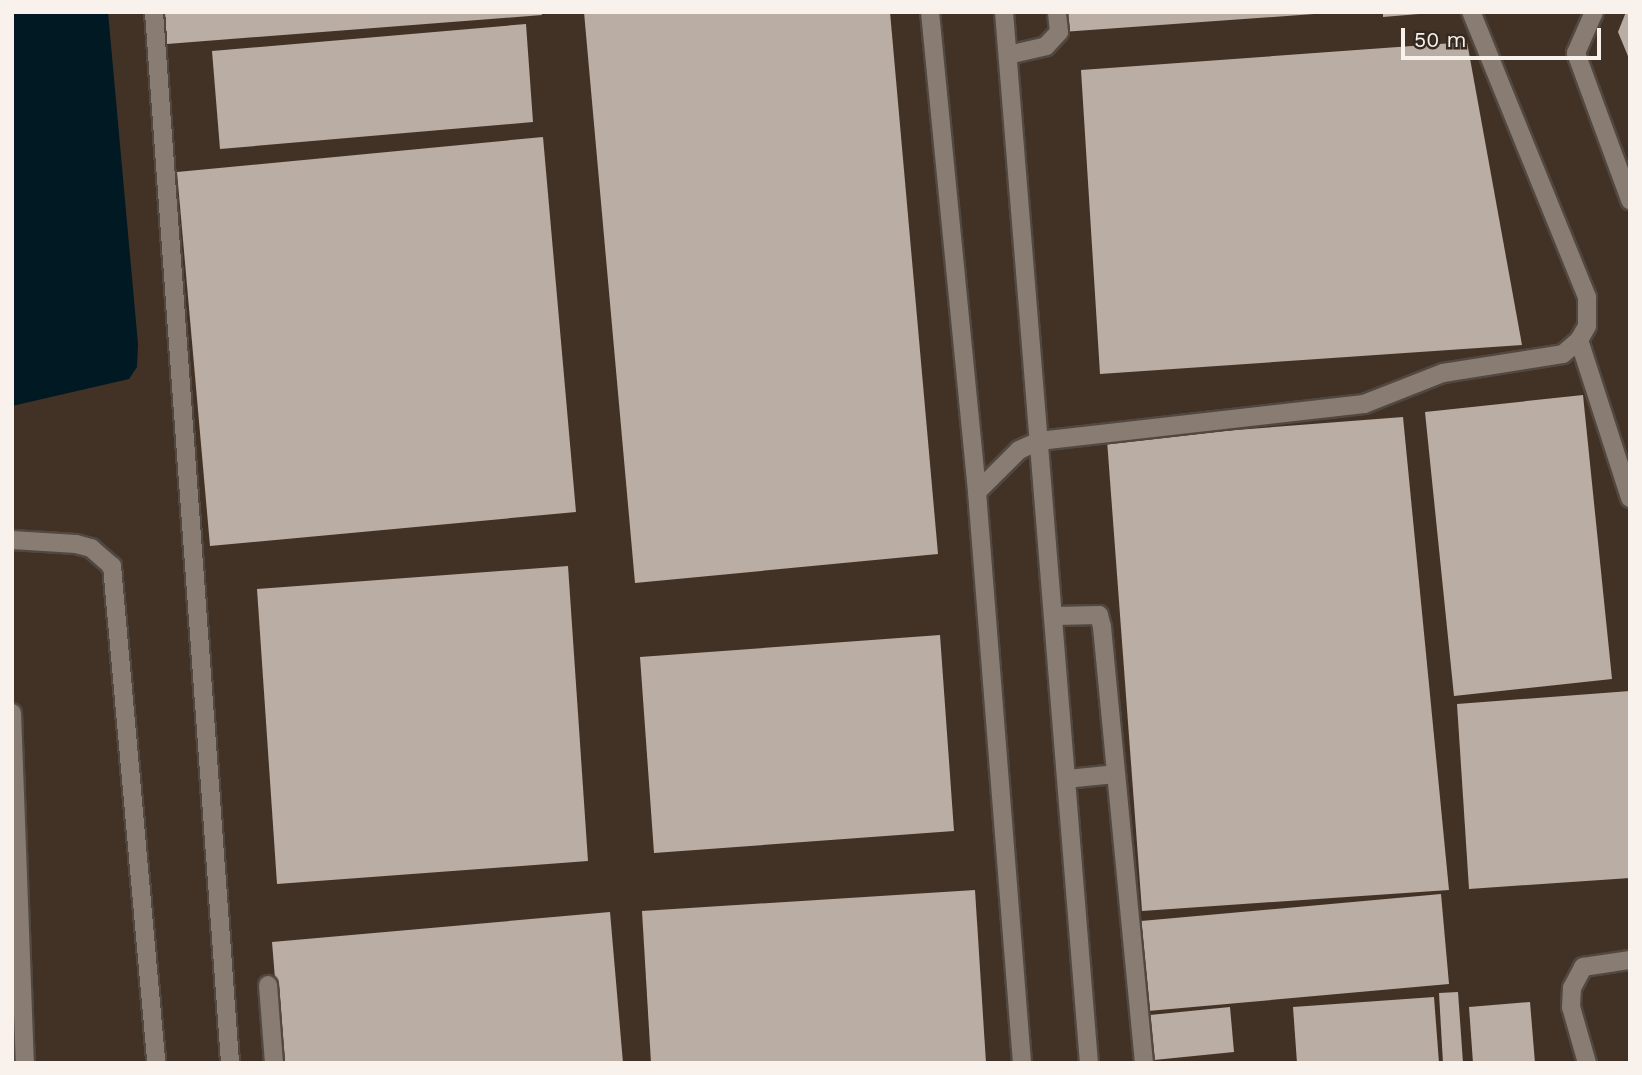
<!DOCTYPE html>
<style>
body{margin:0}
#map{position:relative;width:1642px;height:1075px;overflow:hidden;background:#342a22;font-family:"Work Sans",sans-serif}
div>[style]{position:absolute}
.built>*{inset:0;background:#423226}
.water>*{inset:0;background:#001922}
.building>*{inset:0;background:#baada3}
.roads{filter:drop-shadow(2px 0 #514841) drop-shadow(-2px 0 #514841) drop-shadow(0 2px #514841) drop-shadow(0 -2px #514841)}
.minor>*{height:18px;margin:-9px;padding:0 9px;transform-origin:9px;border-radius:9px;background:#887c73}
span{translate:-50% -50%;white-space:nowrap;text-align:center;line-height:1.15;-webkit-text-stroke:7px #342a22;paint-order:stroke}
.frame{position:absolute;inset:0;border:14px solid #f9f1ec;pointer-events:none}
.scale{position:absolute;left:1401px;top:28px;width:200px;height:32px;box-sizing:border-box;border:4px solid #f9f1ec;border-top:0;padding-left:9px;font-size:21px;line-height:24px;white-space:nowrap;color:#f9f1ec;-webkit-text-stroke:5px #342a22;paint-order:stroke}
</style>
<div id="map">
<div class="built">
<i style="clip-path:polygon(12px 12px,1630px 12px,1630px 1063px,12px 1063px)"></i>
</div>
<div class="water">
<i style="clip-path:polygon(12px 12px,108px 12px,138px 344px,137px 367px,129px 379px,12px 406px)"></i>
</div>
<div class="building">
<i style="clip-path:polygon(165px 12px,541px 12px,542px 15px,167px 44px)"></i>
<i style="clip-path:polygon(584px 12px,890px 12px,938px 554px,635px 583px)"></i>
<i style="clip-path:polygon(1061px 12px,1314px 12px,1314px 14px,1062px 32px)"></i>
<i style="clip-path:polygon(1383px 12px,1419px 12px,1419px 14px,1383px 17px)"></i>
<i style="clip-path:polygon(1626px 12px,1630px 12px,1630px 61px,1618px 32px)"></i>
<i style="clip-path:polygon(526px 24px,533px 122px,220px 149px,212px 51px)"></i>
<i style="clip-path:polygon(1467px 42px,1522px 345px,1100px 374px,1081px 70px)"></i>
<i style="clip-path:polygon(543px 137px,576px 512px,210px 546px,177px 172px)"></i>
<i style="clip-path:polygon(1583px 395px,1612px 679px,1454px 696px,1425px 412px)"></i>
<i style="clip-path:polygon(1403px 417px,1449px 890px,1142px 911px,1107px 440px)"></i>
<i style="clip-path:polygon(568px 566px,588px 861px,277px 884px,257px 589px)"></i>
<i style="clip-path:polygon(940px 635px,954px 831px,654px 853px,640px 657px)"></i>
<i style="clip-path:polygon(1630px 691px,1630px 878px,1469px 889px,1457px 704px)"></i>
<i style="clip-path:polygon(975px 890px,986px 1063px,651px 1063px,642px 911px)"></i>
<i style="clip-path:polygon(1441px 894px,1449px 984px,1148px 1011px,1141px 921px)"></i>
<i style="clip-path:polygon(610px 912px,623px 1063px,282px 1063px,272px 942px)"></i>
<i style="clip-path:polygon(1458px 992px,1463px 1063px,1443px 1063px,1439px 993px)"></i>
<i style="clip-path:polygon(1434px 997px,1439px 1063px,1297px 1063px,1293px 1007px)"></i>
<i style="clip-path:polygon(1530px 1002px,1535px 1063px,1473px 1063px,1469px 1007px)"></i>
<i style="clip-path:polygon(1230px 1007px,1234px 1052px,1154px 1060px,1150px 1015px)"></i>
</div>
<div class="roads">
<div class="minor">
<i style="left:154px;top:12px;width:1054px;rotate:85.86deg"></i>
<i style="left:930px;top:12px;width:482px;rotate:84.4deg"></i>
<i style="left:977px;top:492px;width:573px;rotate:85.49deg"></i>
<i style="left:1004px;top:12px;width:1054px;rotate:85.38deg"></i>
<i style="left:1594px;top:12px;width:45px;rotate:113.7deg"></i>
<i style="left:1576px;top:53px;width:157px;rotate:69.8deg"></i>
<i style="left:1008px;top:55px;width:39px;rotate:-13deg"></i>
<i style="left:1046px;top:46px;width:19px;rotate:-47deg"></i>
<i style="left:1059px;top:32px;width:20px;rotate:-96deg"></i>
<i style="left:1579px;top:340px;width:166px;rotate:72.1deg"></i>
<i style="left:977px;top:492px;width:59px;rotate:-45deg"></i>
<i style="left:1019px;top:450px;width:22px;rotate:-24deg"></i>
<i style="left:1039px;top:441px;width:327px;rotate:-6.5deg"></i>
<i style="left:1364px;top:404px;width:85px;rotate:-21.4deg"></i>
<i style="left:1443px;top:373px;width:121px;rotate:-9deg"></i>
<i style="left:1563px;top:354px;width:21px;rotate:-41deg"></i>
<i style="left:1579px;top:340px;width:16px;rotate:-60deg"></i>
<i style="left:1587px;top:326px;width:29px;rotate:-90deg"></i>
<i style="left:1587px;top:297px;width:308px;rotate:-112.1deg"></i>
<i style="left:12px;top:540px;width:64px;rotate:3.6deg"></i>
<i style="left:76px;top:544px;width:16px;rotate:15deg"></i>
<i style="left:91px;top:548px;width:28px;rotate:41deg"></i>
<i style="left:112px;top:566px;width:499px;rotate:84.9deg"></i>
<i style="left:1055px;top:616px;width:44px;rotate:-1.3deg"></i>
<i style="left:1099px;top:615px;width:12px;rotate:76deg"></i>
<i style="left:1102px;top:627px;width:438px;rotate:84.5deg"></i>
<i style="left:12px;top:713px;width:350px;rotate:87.9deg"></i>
<i style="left:1067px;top:779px;width:49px;rotate:-5.8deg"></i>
<i style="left:268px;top:985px;width:78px;rotate:85.6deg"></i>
<i style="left:1587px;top:1063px;width:58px;rotate:-105.9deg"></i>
<i style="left:1571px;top:1007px;width:19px;rotate:-87deg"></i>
<i style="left:1572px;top:988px;width:24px;rotate:-62deg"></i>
<i style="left:1583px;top:967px;width:48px;rotate:-8.5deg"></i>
</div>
</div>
<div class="frame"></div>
<div class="scale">50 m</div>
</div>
